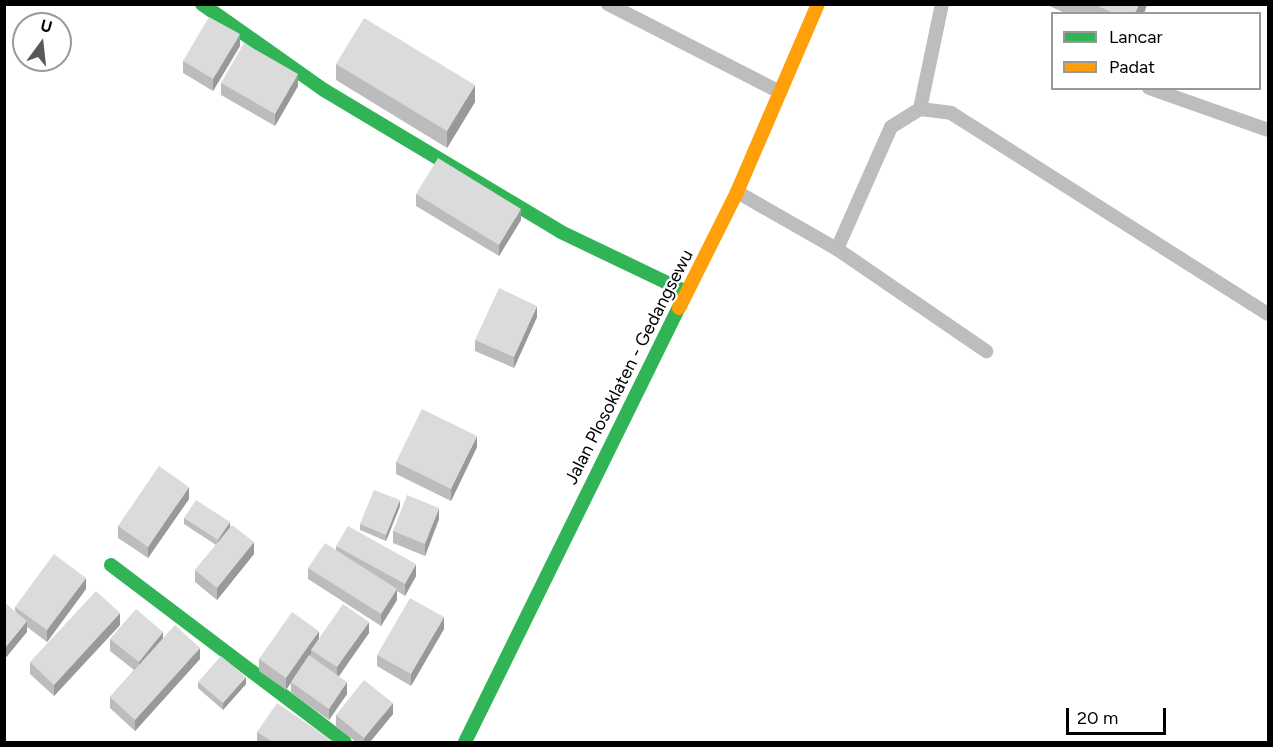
<!DOCTYPE html>
<style>
body{margin:0}
#map{position:relative;width:1273px;height:747px;overflow:hidden;background:#fff;font-family:Figtree,sans-serif}
div>[style]{position:absolute}
.lane>*{height:14px;margin:-7px;padding:0 7px;transform-origin:7px;border-radius:7px;background:#bdbdbd}
.fast>*{height:14px;margin:-7px;padding:0 7px;transform-origin:7px;border-radius:7px;background:#30b455}
.slow>*{height:14px;margin:-7px;padding:0 7px;transform-origin:7px;border-radius:7px;background:#ff9f0a}
.wall>*{inset:0;background:#bcbcbc}
.shaded-wall>*{inset:0;background:#999}
.building>*{inset:0;background:#dbdbdb}
span{translate:-50% -50%;white-space:nowrap;text-align:center;line-height:1.15;-webkit-text-stroke:4.5px #fff;paint-order:stroke}
.street-label{font-size:18px;color:#000}
.frame{position:absolute;inset:0;border:6px solid #000;pointer-events:none}
.legend{position:absolute;left:1051px;top:12px;width:210px;height:78px;box-sizing:border-box;background:#fff;border:2px solid #999;margin:0;padding:8px 10px;list-style:none;font-size:18px;color:#000}
.legend li{display:flex;align-items:center;gap:12px;height:30px}
.legend b{width:30px;border:2px solid #999}
.north{position:absolute;left:12px;top:12px;width:60px;height:60px;box-sizing:border-box;background:#fff;border:2px solid #999;border-radius:50%;rotate:15deg;font-size:16px;font-weight:700;line-height:24px;text-align:center;color:#000}
.north::after{content:'';display:block;margin:auto;width:21px;height:27px;background:#595959;clip-path:polygon(50% 0,100% 100%,50% 72%,0 100%)}
.scale{position:absolute;left:1066px;top:708px;width:100px;height:27px;box-sizing:border-box;border:3px solid #000;border-top:0;padding-left:8px;font-size:18px;line-height:21px;white-space:nowrap;color:#000;-webkit-text-stroke:4px #fff;paint-order:stroke}
</style>
<div id="map">
<div class="lane">
<i style="left:608px;top:4px;width:193px;rotate:27.1deg"></i>
<i style="left:1149px;top:88px;width:126px;rotate:19.4deg"></i>
<i style="left:920px;top:109px;width:107px;rotate:-78.2deg"></i>
<i style="left:737px;top:192px;width:115px;rotate:29.7deg"></i>
<i style="left:837px;top:249px;width:181px;rotate:34.4deg"></i>
<i style="left:837px;top:249px;width:133px;rotate:-66.1deg"></i>
<i style="left:891px;top:127px;width:34px;rotate:-32deg"></i>
<i style="left:920px;top:109px;width:31px;rotate:7deg"></i>
<i style="left:951px;top:113px;width:375px;rotate:32.4deg"></i>
</div>
<div class="fast">
<i style="left:202px;top:4px;width:149px;rotate:35.2deg"></i>
<i style="left:324px;top:90px;width:276px;rotate:30.9deg"></i>
<i style="left:561px;top:232px;width:139px;rotate:25.6deg"></i>
<i style="left:111px;top:565px;width:293px;rotate:37.1deg"></i>
<i style="left:465px;top:742px;width:484px;rotate:-63.8deg"></i>
</div>
<div class="slow">
<i style="left:679px;top:308px;width:130px;rotate:-63.4deg"></i>
<i style="left:737px;top:192px;width:205px;rotate:-66.7deg"></i>
</div>
<div class="wall">
<i style="clip-path:polygon(1045px 4px,1147px 4px,1144px 14px,1067px 14px)"></i>
<i style="clip-path:polygon(240px 46px,213px 91px,183px 73px,183px 61px)"></i>
<i style="clip-path:polygon(336px 64px,475px 102px,447px 148px,336px 80px)"></i>
<i style="clip-path:polygon(221px 83px,298px 86px,275px 126px,221px 95px)"></i>
<i style="clip-path:polygon(416px 194px,521px 220px,499px 256px,416px 206px)"></i>
<i style="clip-path:polygon(537px 317px,514px 368px,475px 351px,475px 340px)"></i>
<i style="clip-path:polygon(477px 447px,451px 501px,396px 474px,396px 462px)"></i>
<i style="clip-path:polygon(189px 499px,148px 558px,118px 538px,118px 526px)"></i>
<i style="clip-path:polygon(400px 506px,386px 541px,360px 530px,360px 524px)"></i>
<i style="clip-path:polygon(184px 518px,230px 527px,254px 554px,217px 600px,195px 582px,195px 570px,216px 545px,184px 524px)"></i>
<i style="clip-path:polygon(439px 519px,425px 556px,393px 543px,393px 531px)"></i>
<i style="clip-path:polygon(336px 546px,416px 576px,405px 596px,397px 591px,397px 600px,381px 626px,308px 579px,308px 568px,336px 550px)"></i>
<i style="clip-path:polygon(86px 589px,47px 642px,27px 627px,27px 632px,15px 610px,15px 607px)"></i>
<i style="clip-path:polygon(120px 625px,54px 696px,30px 674px,30px 662px)"></i>
<i style="clip-path:polygon(444px 629px,411px 686px,377px 666px,377px 655px)"></i>
<i style="clip-path:polygon(369px 633px,338px 676px,347px 694px,329px 720px,291px 693px,291px 682px,286px 690px,259px 671px,259px 659px,319px 639px)"></i>
<i style="clip-path:polygon(163px 638px,200px 659px,135px 731px,110px 708px,110px 697px,134px 670px,110px 651px,110px 639px)"></i>
<i style="clip-path:polygon(198px 682px,246px 684px,223px 710px,198px 688px)"></i>
<i style="clip-path:polygon(393px 714px,370px 742px,356px 742px,336px 727px,336px 715px)"></i>
<i style="clip-path:polygon(257px 732px,334px 742px,257px 742px)"></i>
</div>
<div class="shaded-wall">
<i style="clip-path:polygon(1139px 4px,1147px 4px,1144px 14px,1135px 14px)"></i>
<i style="clip-path:polygon(240px 34px,240px 46px,213px 91px,213px 79px)"></i>
<i style="clip-path:polygon(298px 74px,298px 86px,275px 126px,275px 114px)"></i>
<i style="clip-path:polygon(475px 85px,475px 102px,447px 148px,447px 131px)"></i>
<i style="clip-path:polygon(521px 209px,521px 220px,499px 256px,499px 245px)"></i>
<i style="clip-path:polygon(537px 306px,537px 317px,514px 368px,514px 357px)"></i>
<i style="clip-path:polygon(477px 436px,477px 447px,451px 501px,451px 489px)"></i>
<i style="clip-path:polygon(189px 487px,189px 499px,148px 558px,148px 547px)"></i>
<i style="clip-path:polygon(400px 500px,400px 506px,386px 541px,386px 535px)"></i>
<i style="clip-path:polygon(439px 508px,439px 519px,425px 556px,425px 544px)"></i>
<i style="clip-path:polygon(230px 522px,230px 528px,218px 546px,218px 540px)"></i>
<i style="clip-path:polygon(254px 542px,254px 554px,217px 600px,217px 588px)"></i>
<i style="clip-path:polygon(416px 564px,416px 576px,405px 596px,405px 584px)"></i>
<i style="clip-path:polygon(86px 578px,86px 589px,47px 642px,47px 630px)"></i>
<i style="clip-path:polygon(397px 589px,397px 600px,381px 626px,381px 614px)"></i>
<i style="clip-path:polygon(120px 613px,120px 625px,54px 696px,54px 685px)"></i>
<i style="clip-path:polygon(444px 617px,444px 629px,411px 686px,411px 674px)"></i>
<i style="clip-path:polygon(27px 621px,27px 632px,4px 660px,4px 649px)"></i>
<i style="clip-path:polygon(369px 622px,369px 633px,337px 679px,337px 667px)"></i>
<i style="clip-path:polygon(319px 631px,319px 643px,311px 650px,311px 654px,286px 690px,286px 678px)"></i>
<i style="clip-path:polygon(163px 632px,163px 644px,139px 674px,139px 662px)"></i>
<i style="clip-path:polygon(200px 648px,200px 659px,135px 731px,135px 720px)"></i>
<i style="clip-path:polygon(246px 677px,246px 684px,223px 710px,223px 703px)"></i>
<i style="clip-path:polygon(347px 682px,347px 694px,329px 720px,329px 709px)"></i>
<i style="clip-path:polygon(393px 703px,393px 714px,370px 742px,364px 742px,364px 738px)"></i>
</div>
<div class="building">
<i style="clip-path:polygon(1094px 4px,1139px 4px,1135px 14px,1115px 14px)"></i>
<i style="clip-path:polygon(209px 17px,240px 34px,213px 79px,183px 61px)"></i>
<i style="clip-path:polygon(364px 18px,475px 85px,447px 131px,336px 64px)"></i>
<i style="clip-path:polygon(244px 43px,298px 74px,275px 114px,221px 83px)"></i>
<i style="clip-path:polygon(438px 158px,521px 209px,499px 245px,416px 194px)"></i>
<i style="clip-path:polygon(499px 288px,537px 306px,514px 357px,475px 340px)"></i>
<i style="clip-path:polygon(422px 409px,477px 436px,451px 489px,396px 462px)"></i>
<i style="clip-path:polygon(159px 466px,189px 487px,148px 547px,118px 526px)"></i>
<i style="clip-path:polygon(374px 490px,400px 500px,386px 535px,360px 524px)"></i>
<i style="clip-path:polygon(407px 495px,439px 508px,425px 544px,393px 531px)"></i>
<i style="clip-path:polygon(196px 500px,230px 522px,218px 540px,184px 518px)"></i>
<i style="clip-path:polygon(232px 525px,254px 542px,217px 588px,195px 570px)"></i>
<i style="clip-path:polygon(348px 526px,416px 564px,405px 584px,336px 546px)"></i>
<i style="clip-path:polygon(325px 543px,397px 589px,381px 614px,308px 568px)"></i>
<i style="clip-path:polygon(54px 554px,86px 578px,47px 630px,15px 607px)"></i>
<i style="clip-path:polygon(96px 591px,120px 613px,54px 685px,30px 662px)"></i>
<i style="clip-path:polygon(410px 598px,444px 617px,411px 674px,377px 655px)"></i>
<i style="clip-path:polygon(4px 602px,27px 621px,4px 649px)"></i>
<i style="clip-path:polygon(343px 604px,369px 622px,337px 667px,311px 650px)"></i>
<i style="clip-path:polygon(136px 609px,163px 632px,139px 662px,110px 639px)"></i>
<i style="clip-path:polygon(292px 612px,319px 631px,286px 678px,259px 659px)"></i>
<i style="clip-path:polygon(175px 625px,200px 648px,135px 720px,110px 697px)"></i>
<i style="clip-path:polygon(309px 655px,347px 682px,329px 709px,291px 682px)"></i>
<i style="clip-path:polygon(221px 656px,246px 677px,223px 703px,198px 682px)"></i>
<i style="clip-path:polygon(364px 680px,393px 703px,364px 738px,336px 715px)"></i>
<i style="clip-path:polygon(277px 703px,334px 742px,273px 742px,257px 732px)"></i>
</div>
<div class="street-label">
<span style="left:629px;top:367px;rotate:-63deg">Jalan Plosoklaten - Gedangsewu</span>
</div>
<div class="frame"></div>
<ul class="legend">
<li><b style="height:8px;background:#30b455"></b>Lancar</li>
<li><b style="height:8px;background:#ff9f0a"></b>Padat</li>
</ul>
<div class="north">U</div>
<div class="scale">20 m</div>
</div>
